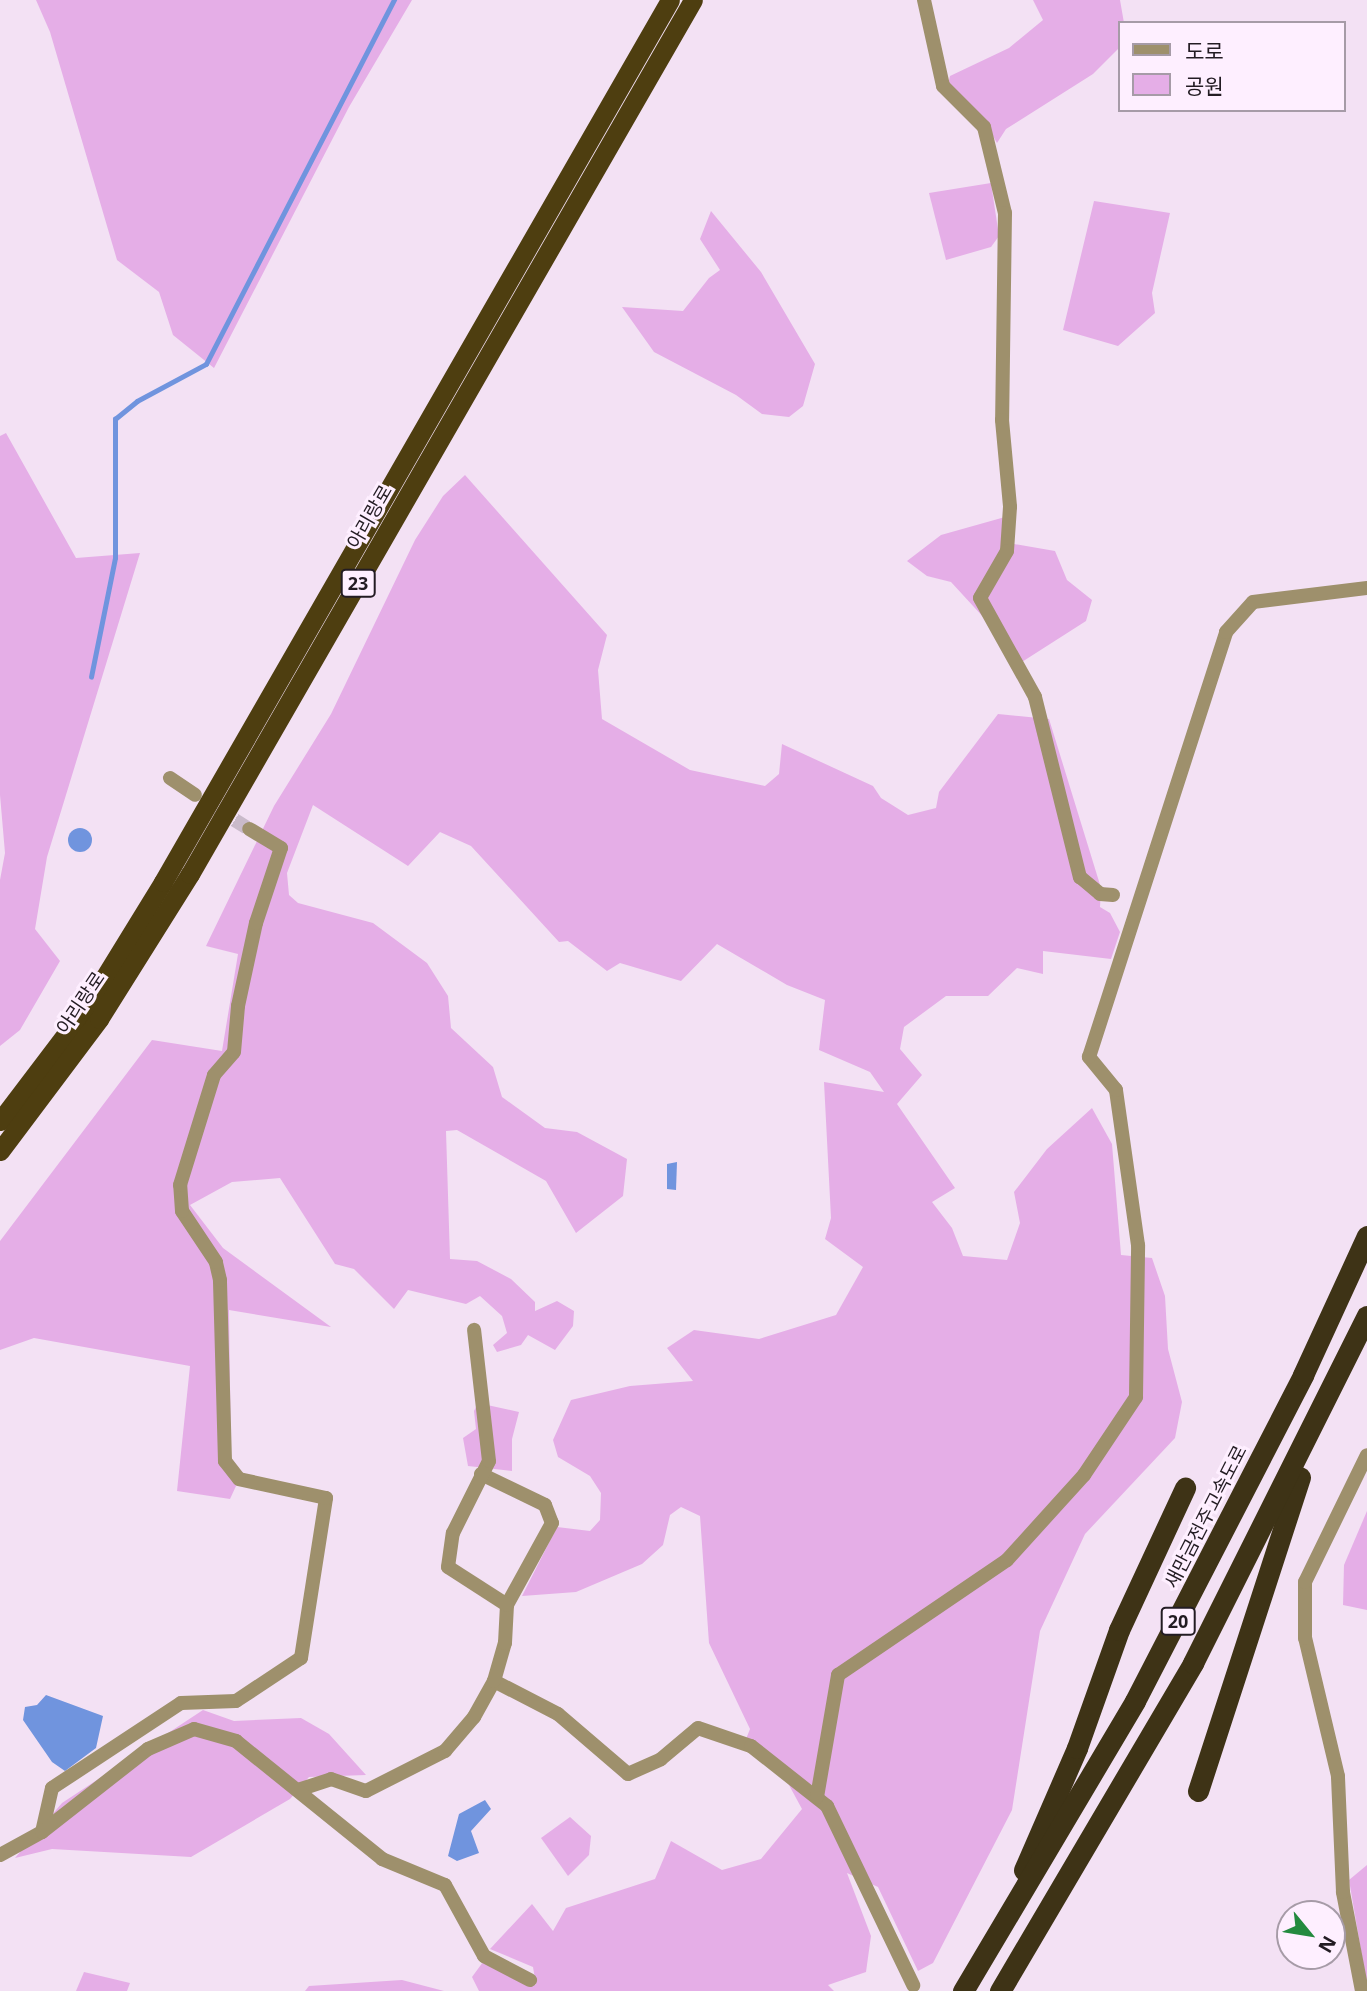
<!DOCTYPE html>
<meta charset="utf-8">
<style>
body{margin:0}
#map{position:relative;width:1367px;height:1991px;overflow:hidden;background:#f3e1f4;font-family:"Noto Sans","Noto Sans KR",sans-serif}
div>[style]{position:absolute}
.green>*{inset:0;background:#e5aee7}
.water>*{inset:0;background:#7094de}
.round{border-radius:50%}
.stream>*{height:4.5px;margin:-2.25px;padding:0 2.25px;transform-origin:2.25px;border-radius:2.25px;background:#7094de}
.minor-tunnel>*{height:14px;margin-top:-7px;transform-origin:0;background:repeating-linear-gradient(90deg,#c9baca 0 14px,transparent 0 21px)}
.minor>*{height:14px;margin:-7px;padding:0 7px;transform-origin:7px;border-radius:7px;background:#9e906c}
.trunk>*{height:19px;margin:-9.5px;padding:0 9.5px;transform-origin:9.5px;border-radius:9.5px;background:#4e3e10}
.motorway>*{height:21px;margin:-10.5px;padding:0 10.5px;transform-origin:10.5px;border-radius:10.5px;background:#3e3316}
span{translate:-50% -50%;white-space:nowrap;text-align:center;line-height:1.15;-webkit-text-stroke:6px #feefff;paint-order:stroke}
.shield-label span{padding:2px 5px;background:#feefff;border:2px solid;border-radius:5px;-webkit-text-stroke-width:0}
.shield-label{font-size:18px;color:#231c23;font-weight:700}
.street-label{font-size:19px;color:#231c23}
.legend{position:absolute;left:1118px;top:21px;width:228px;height:91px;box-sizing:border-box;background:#feefff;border:2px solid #a69ba7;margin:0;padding:9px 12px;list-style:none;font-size:21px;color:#231c23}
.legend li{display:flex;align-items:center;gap:14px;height:35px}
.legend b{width:35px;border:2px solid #a69ba7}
.north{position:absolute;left:1276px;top:1900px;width:70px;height:70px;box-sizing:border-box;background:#feefff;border:2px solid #a69ba7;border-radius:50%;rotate:120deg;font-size:19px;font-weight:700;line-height:28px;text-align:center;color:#231c23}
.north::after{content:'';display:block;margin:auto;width:24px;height:32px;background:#248a3f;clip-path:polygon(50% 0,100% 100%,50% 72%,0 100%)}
</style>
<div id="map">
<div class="green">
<i style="clip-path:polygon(36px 0,412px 0,349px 107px,214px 368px,173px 335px,159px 292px,117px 260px,50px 32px)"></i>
<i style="clip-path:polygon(1033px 0,1120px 0,1124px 23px,1120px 23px,1120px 47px,1093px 74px,1006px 129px,997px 143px,983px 119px,948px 84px,950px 76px,1009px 48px,1043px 20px)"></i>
<i style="clip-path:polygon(991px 183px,999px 236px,991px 247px,946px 260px,929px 193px)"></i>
<i style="clip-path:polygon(1094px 201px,1170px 213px,1152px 293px,1155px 313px,1118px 346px,1063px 330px)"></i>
<i style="clip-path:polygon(711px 211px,761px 272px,815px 364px,803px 406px,789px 417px,762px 414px,736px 395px,654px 352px,622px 307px,683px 311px,709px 278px,720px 270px,700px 239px)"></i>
<i style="clip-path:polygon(6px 433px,76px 558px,140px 553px,47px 857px,35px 929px,60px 961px,20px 1030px,0 1046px,0 880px,5px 853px,0 795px,0 436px)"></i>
<i style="clip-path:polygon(465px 475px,607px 635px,598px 670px,602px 719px,690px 770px,765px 786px,779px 774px,782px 744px,873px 786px,881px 798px,908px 815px,936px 808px,939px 792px,998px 714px,1049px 719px,1101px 888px,1100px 907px,1110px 913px,1120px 932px,1111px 959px,1043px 951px,1043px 974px,1017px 968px,988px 996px,946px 996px,904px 1027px,900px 1049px,922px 1075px,897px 1104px,955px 1188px,932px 1202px,952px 1228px,963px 1256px,1007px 1260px,1020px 1223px,1014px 1192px,1047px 1149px,1092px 1108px,1112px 1144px,1121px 1255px,1152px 1258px,1165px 1296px,1168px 1349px,1182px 1402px,1175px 1438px,1085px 1534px,1040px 1631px,1012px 1810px,933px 1963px,918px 1971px,878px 1887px,847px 1873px,871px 1936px,866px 1972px,828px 1985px,834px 1991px,479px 1991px,472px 1977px,483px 1962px,536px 1985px,533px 1967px,490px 1949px,532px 1904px,553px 1931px,566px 1908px,655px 1879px,671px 1841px,722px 1870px,761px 1859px,802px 1809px,776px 1761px,746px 1739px,750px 1729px,709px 1643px,700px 1516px,681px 1507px,670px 1515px,663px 1545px,642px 1564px,576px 1592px,522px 1596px,557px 1527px,590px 1531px,600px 1520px,601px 1493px,590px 1476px,558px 1457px,553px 1440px,571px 1400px,630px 1386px,693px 1381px,667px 1348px,694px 1330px,759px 1339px,836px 1315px,863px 1267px,825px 1239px,831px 1218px,824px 1082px,884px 1092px,870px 1072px,819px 1050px,825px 1000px,787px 985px,717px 944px,681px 981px,620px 963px,607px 971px,568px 941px,559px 942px,471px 846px,440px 832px,408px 866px,313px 805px,287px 873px,289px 895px,298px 903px,373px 923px,427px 963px,448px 996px,451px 1028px,493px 1067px,502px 1097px,545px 1128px,577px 1132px,627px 1159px,623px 1196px,576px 1233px,546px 1181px,457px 1130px,446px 1131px,450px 1259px,477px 1261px,511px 1279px,535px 1302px,535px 1311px,557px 1301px,574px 1311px,573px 1326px,555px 1350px,528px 1335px,521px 1345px,497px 1352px,493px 1345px,507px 1333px,502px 1316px,480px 1296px,466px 1304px,408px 1290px,394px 1309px,354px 1269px,335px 1264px,280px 1178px,232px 1182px,190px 1205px,223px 1248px,331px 1327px,229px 1310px,231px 1458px,242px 1473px,230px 1499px,177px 1491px,190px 1366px,34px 1338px,0 1350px,0 1241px,152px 1040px,222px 1051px,238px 954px,206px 946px,274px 806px,331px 714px,415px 540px,443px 496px)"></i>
<i style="clip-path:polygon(1005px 517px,1014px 544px,1055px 551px,1067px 580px,1092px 600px,1086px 621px,1014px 667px,985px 619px,951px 582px,927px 576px,907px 561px,941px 535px)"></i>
<i style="clip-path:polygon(478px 1403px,519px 1412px,512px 1439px,512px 1471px,468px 1466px,463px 1438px,476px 1429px,474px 1411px)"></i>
<i style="clip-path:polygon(1367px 1511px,1367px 1610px,1343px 1605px,1344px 1565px)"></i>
<i style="clip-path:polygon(203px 1710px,234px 1721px,301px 1718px,329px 1734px,366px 1775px,309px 1777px,290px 1799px,191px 1857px,52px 1849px,15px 1858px,62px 1803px)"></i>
<i style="clip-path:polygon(570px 1817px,591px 1836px,589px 1855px,568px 1876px,541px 1838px)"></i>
<i style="clip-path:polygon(1367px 1865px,1367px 1986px,1349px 1880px)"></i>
<i style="clip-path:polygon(84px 1972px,130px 1983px,127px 1991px,76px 1991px)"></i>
<i style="clip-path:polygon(402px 1980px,444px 1991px,305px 1991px,309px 1986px)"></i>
</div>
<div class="water">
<i class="round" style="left:68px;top:828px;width:24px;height:24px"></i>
<i style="clip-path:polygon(677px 1162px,676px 1190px,667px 1189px,667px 1164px)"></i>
<i style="clip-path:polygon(46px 1695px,103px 1716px,96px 1748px,65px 1771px,52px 1762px,23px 1720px,25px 1707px,37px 1705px)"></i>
<i style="clip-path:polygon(485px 1800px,491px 1809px,471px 1831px,479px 1853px,457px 1861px,448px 1856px,459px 1814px)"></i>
</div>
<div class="stream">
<i style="left:91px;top:677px;width:121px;rotate:-78.6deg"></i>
<i style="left:115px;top:558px;width:139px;rotate:-90deg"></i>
<i style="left:115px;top:419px;width:28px;rotate:-39deg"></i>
<i style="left:137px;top:401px;width:78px;rotate:-28.2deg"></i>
<i style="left:206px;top:364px;width:410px;rotate:-62.7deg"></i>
</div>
<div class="minor-tunnel">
<i style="left:217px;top:809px;width:38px;rotate:32deg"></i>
</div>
<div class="minor">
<i style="left:924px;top:0;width:88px;rotate:77.5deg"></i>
<i style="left:943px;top:86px;width:58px;rotate:45deg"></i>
<i style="left:984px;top:127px;width:89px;rotate:76.3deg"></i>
<i style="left:1005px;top:213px;width:207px;rotate:90.8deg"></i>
<i style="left:1002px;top:420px;width:87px;rotate:84.7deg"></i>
<i style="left:1010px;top:507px;width:44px;rotate:93.9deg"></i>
<i style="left:1007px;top:551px;width:54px;rotate:119.9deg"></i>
<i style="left:980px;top:598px;width:113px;rotate:60.9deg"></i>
<i style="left:1035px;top:697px;width:186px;rotate:76deg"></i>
<i style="left:1080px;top:877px;width:26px;rotate:40deg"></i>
<i style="left:1100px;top:894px;width:13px;rotate:4deg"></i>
<i style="left:170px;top:778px;width:30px;rotate:34deg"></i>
<i style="left:481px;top:1474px;width:71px;rotate:25.8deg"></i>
<i style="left:545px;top:1505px;width:19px;rotate:69deg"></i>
<i style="left:552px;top:1523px;width:94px;rotate:118.8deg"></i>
<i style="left:494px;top:1681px;width:72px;rotate:27.3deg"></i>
<i style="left:558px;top:1714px;width:92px;rotate:40.6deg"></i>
<i style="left:628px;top:1774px;width:36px;rotate:-24deg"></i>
<i style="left:661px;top:1759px;width:48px;rotate:-40deg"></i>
<i style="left:698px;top:1728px;width:56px;rotate:18.8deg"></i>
<i style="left:751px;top:1746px;width:97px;rotate:38.3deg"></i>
<i style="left:827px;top:1806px;width:199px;rotate:64.3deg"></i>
<i style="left:298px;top:1790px;width:35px;rotate:-18deg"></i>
<i style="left:331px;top:1779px;width:37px;rotate:19deg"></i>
<i style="left:366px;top:1791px;width:89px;rotate:-26.9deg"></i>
<i style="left:445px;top:1751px;width:45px;rotate:-49.5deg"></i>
<i style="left:474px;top:1717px;width:41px;rotate:-60.9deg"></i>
<i style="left:494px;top:1681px;width:40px;rotate:-74deg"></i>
<i style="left:505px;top:1643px;width:38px;rotate:-87deg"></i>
<i style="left:507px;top:1605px;width:70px;rotate:-147.2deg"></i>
<i style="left:448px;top:1567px;width:34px;rotate:-82deg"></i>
<i style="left:453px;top:1533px;width:80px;rotate:-63.4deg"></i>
<i style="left:489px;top:1461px;width:132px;rotate:-96.5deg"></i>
<i style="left:817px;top:1797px;width:124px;rotate:-80.2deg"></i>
<i style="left:838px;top:1675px;width:204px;rotate:-34.2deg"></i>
<i style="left:1007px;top:1560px;width:115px;rotate:-47.8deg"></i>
<i style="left:1084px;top:1475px;width:94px;rotate:-56.3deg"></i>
<i style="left:1136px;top:1397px;width:152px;rotate:-89.2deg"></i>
<i style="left:1138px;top:1245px;width:157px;rotate:-98.1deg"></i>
<i style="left:1116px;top:1090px;width:43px;rotate:-129.3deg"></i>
<i style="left:1089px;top:1057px;width:447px;rotate:-72.1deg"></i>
<i style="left:1226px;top:632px;width:40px;rotate:-48deg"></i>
<i style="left:1253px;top:602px;width:115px;rotate:-7deg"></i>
<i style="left:42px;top:1832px;width:45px;rotate:-77.2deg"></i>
<i style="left:52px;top:1788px;width:154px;rotate:-33.4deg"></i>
<i style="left:181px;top:1703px;width:55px;rotate:-2.1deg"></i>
<i style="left:236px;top:1701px;width:78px;rotate:-33.5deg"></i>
<i style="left:301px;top:1658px;width:162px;rotate:-81.1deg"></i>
<i style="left:326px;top:1498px;width:89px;rotate:-167.7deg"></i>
<i style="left:239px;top:1479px;width:23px;rotate:-128deg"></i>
<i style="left:225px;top:1461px;width:181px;rotate:-91.6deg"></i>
<i style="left:220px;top:1280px;width:18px;rotate:-103deg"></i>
<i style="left:216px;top:1262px;width:61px;rotate:-123.7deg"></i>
<i style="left:182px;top:1211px;width:26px;rotate:-94deg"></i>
<i style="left:180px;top:1185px;width:115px;rotate:-72.8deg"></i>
<i style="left:214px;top:1075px;width:30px;rotate:-49deg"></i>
<i style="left:234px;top:1052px;width:46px;rotate:-85deg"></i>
<i style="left:238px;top:1006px;width:85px;rotate:-77.8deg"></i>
<i style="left:256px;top:923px;width:79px;rotate:-71.6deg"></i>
<i style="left:281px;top:848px;width:37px;rotate:-149deg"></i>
<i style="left:0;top:1855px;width:48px;rotate:-28.7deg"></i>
<i style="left:42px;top:1832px;width:135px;rotate:-38.1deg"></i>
<i style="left:148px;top:1749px;width:50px;rotate:-23.5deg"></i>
<i style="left:194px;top:1729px;width:44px;rotate:15.9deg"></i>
<i style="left:236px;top:1741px;width:188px;rotate:38.9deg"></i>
<i style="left:382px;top:1859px;width:68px;rotate:22.4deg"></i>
<i style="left:445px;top:1885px;width:81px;rotate:61.2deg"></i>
<i style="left:484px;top:1956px;width:52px;rotate:27.6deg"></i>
<i style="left:1362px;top:1991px;width:101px;rotate:-100.9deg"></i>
<i style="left:1343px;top:1892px;width:116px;rotate:-92.5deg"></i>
<i style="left:1338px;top:1776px;width:142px;rotate:-103.4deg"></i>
<i style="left:1305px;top:1638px;width:56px;rotate:-90deg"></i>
<i style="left:1305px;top:1582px;width:141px;rotate:-64deg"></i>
</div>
<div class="trunk">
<i style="left:0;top:1121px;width:141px;rotate:-52.8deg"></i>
<i style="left:85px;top:1009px;width:149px;rotate:-58.4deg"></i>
<i style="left:163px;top:882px;width:1017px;rotate:-60.11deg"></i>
<i style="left:0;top:1151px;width:165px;rotate:-53.1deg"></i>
<i style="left:99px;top:1019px;width:171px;rotate:-57.9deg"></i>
<i style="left:190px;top:874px;width:1008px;rotate:-60.08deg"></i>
</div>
<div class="motorway">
<i style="left:1198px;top:1791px;width:330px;rotate:-72deg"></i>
<i style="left:1024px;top:1870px;width:133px;rotate:-66.5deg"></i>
<i style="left:1077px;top:1748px;width:125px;rotate:-70.4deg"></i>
<i style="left:1119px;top:1630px;width:157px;rotate:-65.1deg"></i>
<i style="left:963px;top:1991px;width:337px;rotate:-59.3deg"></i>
<i style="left:1135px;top:1701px;width:367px;rotate:-62.7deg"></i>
<i style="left:1303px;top:1375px;width:153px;rotate:-65.3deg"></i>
<i style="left:1000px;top:1991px;width:381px;rotate:-59.5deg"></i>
<i style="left:1193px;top:1663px;width:388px;rotate:-63.4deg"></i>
</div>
<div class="shield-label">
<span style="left:358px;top:583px">23</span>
<span style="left:1178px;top:1621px">20</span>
</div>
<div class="street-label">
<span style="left:370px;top:517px;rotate:-60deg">아리랑로</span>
<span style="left:81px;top:1003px;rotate:-56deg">아리랑로</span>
<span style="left:1206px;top:1517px;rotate:-63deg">새만금전주고속도로</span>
</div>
<ul class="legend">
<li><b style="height:9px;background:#9e906c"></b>도로</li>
<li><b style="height:19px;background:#e5aee7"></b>공원</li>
</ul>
<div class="north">N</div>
</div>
